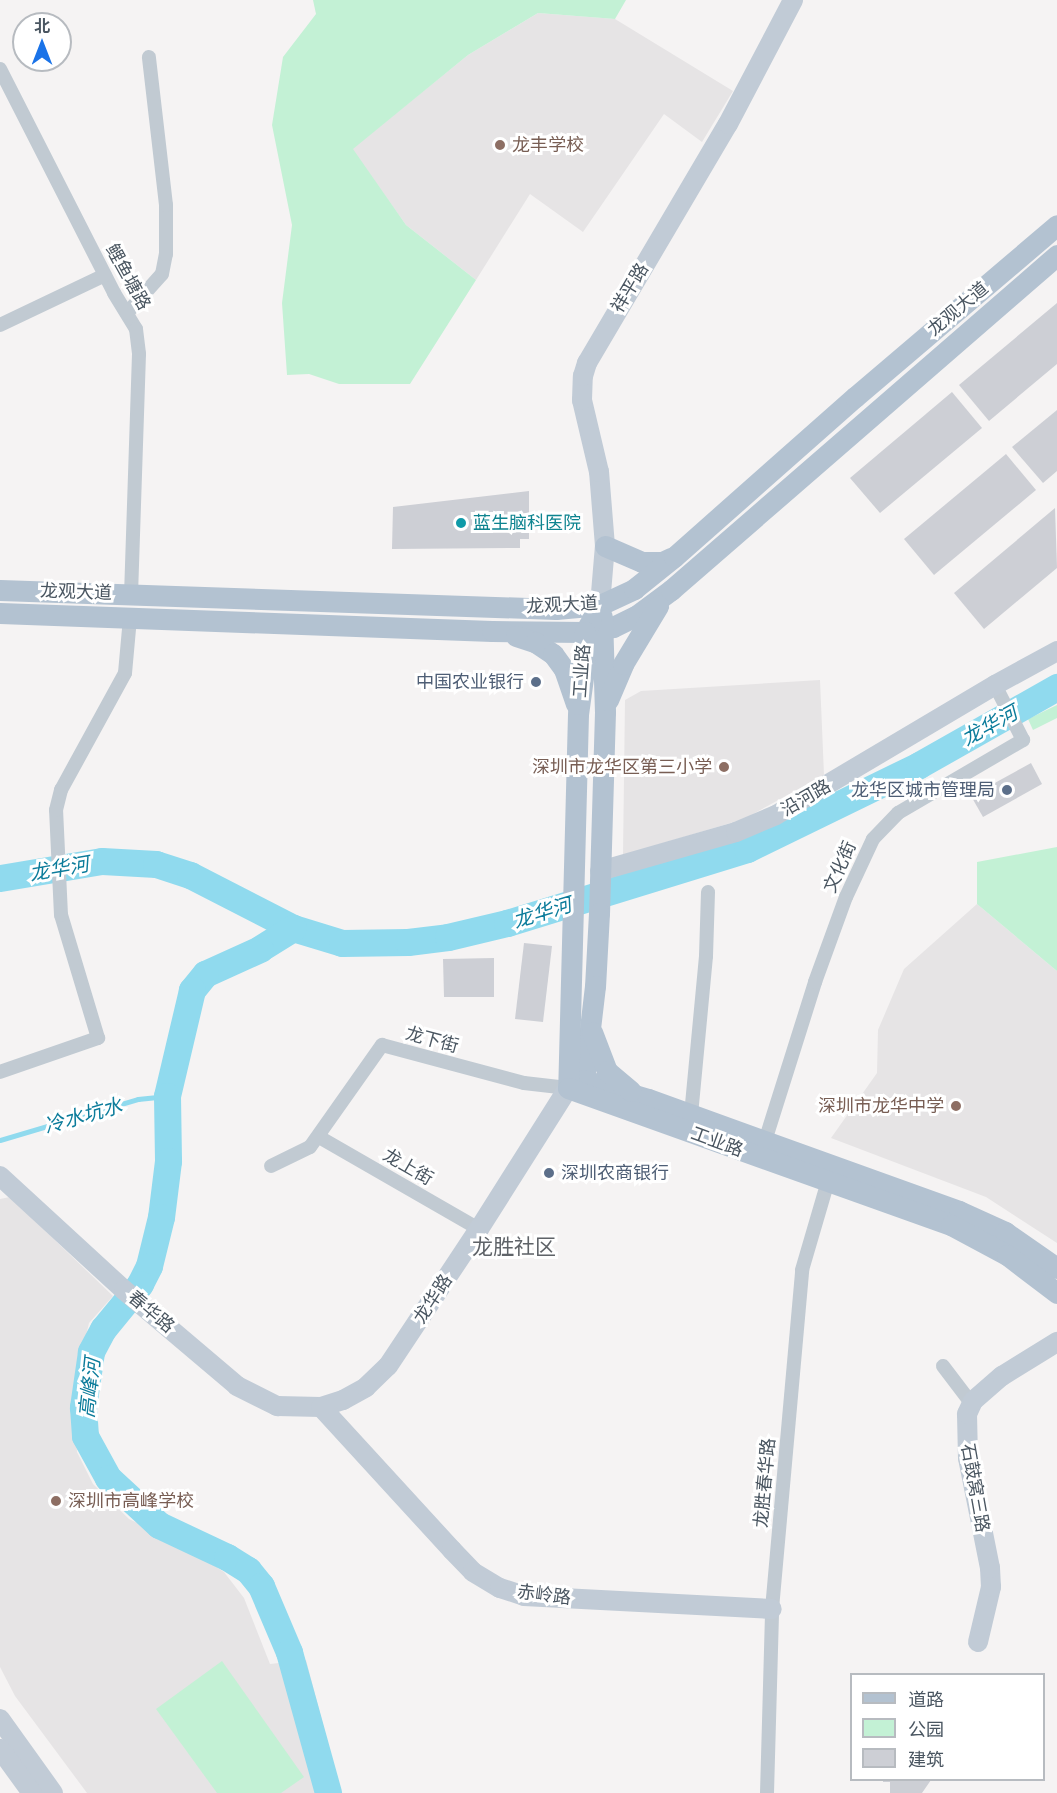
<!DOCTYPE html>
<meta charset="utf-8">
<style>
body{margin:0}
#map{position:relative;width:1057px;height:1793px;overflow:hidden;background:#f5f3f3;font-family:Mulish,"Noto Sans SC",sans-serif}
div>[style]{position:absolute}
.education>*{inset:0;background:#e6e4e5}
.green>*{inset:0;background:#c3f1d5}
.stream>*{height:4.5px;margin:-2.25px;padding:0 2.25px;transform-origin:2.25px;border-radius:2.25px;background:#90daee}
.river>*{height:27px;margin:-13.5px;padding:0 13.5px;transform-origin:13.5px;border-radius:13.5px;background:#90daee}
.building>*{inset:0;background:#cdcfd5}
.street>*{height:14px;margin:-7px;padding:0 7px;transform-origin:7px;border-radius:7px;background:#c1cad2}
.secondary>*{height:20px;margin:-10px;padding:0 10px;transform-origin:10px;border-radius:10px;background:#c1cbd6}
.primary>*{height:21px;margin:-10.5px;padding:0 10.5px;transform-origin:10.5px;border-radius:10.5px;background:#b3c2d1}
.dots>*{width:16px;height:16px;translate:-50% -50%;box-sizing:border-box;border:3px solid #fff;border-radius:50%}
span{translate:-50% -50%;white-space:nowrap;text-align:center;line-height:1.15;-webkit-text-stroke:6px #fff;paint-order:stroke}
.education-label{font-size:18px;color:#785e54}
.left{translate:0 -50%;text-align:left}
.right{translate:-100% -50%;text-align:right}
.street-label{font-size:18px;color:#4a5661}
.culture-label{font-size:18px;color:#0d838f}
.service-label{font-size:18px;color:#4e5e75}
.water-label{font-size:20px;color:#0c7c9b;font-style:italic}
.quarter-label{font-size:21px;color:#5f6368}
.legend{position:absolute;left:850px;top:1673px;width:195px;height:108px;box-sizing:border-box;background:#fff;border:2px solid #b7bbc0;margin:0;padding:8px 10px;list-style:none;font-size:18px;color:#4a5661}
.legend li{display:flex;align-items:center;gap:12px;height:30px}
.legend b{width:30px;border:2px solid #b7bbc0}
.north{position:absolute;left:12px;top:12px;width:60px;height:60px;box-sizing:border-box;background:#fff;border:2px solid #b7bbc0;border-radius:50%;rotate:0deg;font-size:16px;font-weight:700;line-height:24px;text-align:center;color:#4a5661}
.north::after{content:'';display:block;margin:auto;width:21px;height:27px;background:#1a73e8;clip-path:polygon(50% 0,100% 100%,50% 72%,0 100%)}
</style>
<div id="map">
<div class="education">
<i style="clip-path:polygon(538px 13px,615px 19px,733px 91px,702px 142px,664px 114px,583px 232px,530px 194px,476px 280px,406px 225px,352px 149px,468px 55px)"></i>
<i style="clip-path:polygon(820px 680px,824px 775px,744px 819px,623px 855px,625px 700px,641px 691px)"></i>
<i style="clip-path:polygon(977px 904px,1057px 971px,1057px 1243px,986px 1197px,831px 1138px,877px 1073px,878px 1030px,904px 969px)"></i>
<i style="clip-path:polygon(10px 1197px,113px 1296px,89px 1323px,79px 1364px,74px 1407px,77px 1452px,93px 1484px,129px 1519px,183px 1545px,224px 1572px,244px 1598px,270px 1664px,306px 1660px,341px 1793px,87px 1793px,15px 1696px,0 1667px,0 1199px)"></i>
</div>
<div class="green">
<i style="clip-path:polygon(313px 0,626px 0,615px 19px,538px 13px,468px 55px,353px 149px,406px 225px,476px 280px,410px 384px,339px 384px,309px 374px,287px 375px,282px 303px,292px 225px,272px 125px,283px 57px,316px 14px)"></i>
<i style="clip-path:polygon(1057px 705px,1057px 718px,1033px 730px,1028px 719px)"></i>
<i style="clip-path:polygon(1057px 847px,1057px 971px,977px 904px,977px 862px)"></i>
<i style="clip-path:polygon(222px 1661px,304px 1777px,281px 1793px,217px 1793px,156px 1709px)"></i>
</div>
<div class="stream">
<i style="left:0;top:1140px;width:144px;rotate:-16.5deg"></i>
<i style="left:138px;top:1099px;width:29px;rotate:-6deg"></i>
</div>
<div class="river">
<i style="left:0;top:878px;width:103px;rotate:-9.5deg"></i>
<i style="left:102px;top:861px;width:54px;rotate:3.2deg"></i>
<i style="left:156px;top:864px;width:36px;rotate:18deg"></i>
<i style="left:190px;top:875px;width:116px;rotate:27.2deg"></i>
<i style="left:293px;top:928px;width:51px;rotate:17deg"></i>
<i style="left:342px;top:943px;width:66px;rotate:-0.9deg"></i>
<i style="left:408px;top:942px;width:40px;rotate:-7.1deg"></i>
<i style="left:448px;top:937px;width:61px;rotate:-13.3deg"></i>
<i style="left:507px;top:923px;width:251px;rotate:-17.1deg"></i>
<i style="left:747px;top:849px;width:191px;rotate:-26deg"></i>
<i style="left:919px;top:765px;width:159px;rotate:-29.5deg"></i>
<i style="left:293px;top:928px;width:39px;rotate:148deg"></i>
<i style="left:260px;top:949px;width:60px;rotate:155.6deg"></i>
<i style="left:205px;top:974px;width:21px;rotate:129deg"></i>
<i style="left:192px;top:990px;width:109px;rotate:103.3deg"></i>
<i style="left:167px;top:1096px;width:65px;rotate:89.1deg"></i>
<i style="left:168px;top:1161px;width:56px;rotate:97.1deg"></i>
<i style="left:161px;top:1217px;width:50px;rotate:103.8deg"></i>
<i style="left:149px;top:1266px;width:20px;rotate:117deg"></i>
<i style="left:140px;top:1284px;width:58px;rotate:129.4deg"></i>
<i style="left:103px;top:1329px;width:26px;rotate:118deg"></i>
<i style="left:91px;top:1352px;width:56px;rotate:98.3deg"></i>
<i style="left:83px;top:1407px;width:29px;rotate:86deg"></i>
<i style="left:85px;top:1436px;width:48px;rotate:61.3deg"></i>
<i style="left:108px;top:1478px;width:69px;rotate:42.7deg"></i>
<i style="left:159px;top:1525px;width:75px;rotate:25.2deg"></i>
<i style="left:227px;top:1557px;width:25px;rotate:32deg"></i>
<i style="left:248px;top:1570px;width:21px;rotate:51deg"></i>
<i style="left:261px;top:1586px;width:72px;rotate:67deg"></i>
<i style="left:289px;top:1652px;width:146px;rotate:74.5deg"></i>
</div>
<div class="building">
<i style="clip-path:polygon(1057px 303px,1057px 364px,989px 421px,959px 385px)"></i>
<i style="clip-path:polygon(952px 392px,982px 428px,880px 513px,850px 478px)"></i>
<i style="clip-path:polygon(1057px 410px,1057px 471px,1043px 483px,1012px 447px)"></i>
<i style="clip-path:polygon(1006px 454px,1036px 490px,934px 575px,904px 539px)"></i>
<i style="clip-path:polygon(529px 491px,529px 539px,520px 539px,520px 548px,392px 549px,393px 507px)"></i>
<i style="clip-path:polygon(1055px 508px,1057px 568px,984px 629px,954px 593px)"></i>
<i style="clip-path:polygon(1031px 763px,1042px 784px,983px 817px,971px 796px)"></i>
<i style="clip-path:polygon(524px 943px,552px 946px,543px 1022px,515px 1019px)"></i>
<i style="clip-path:polygon(494px 958px,494px 997px,444px 997px,443px 959px)"></i>
<i style="clip-path:polygon(883px 1780px,931px 1780px,922px 1793px,890px 1793px,890px 1782px,883px 1782px)"></i>
</div>
<div class="street">
<i style="left:0;top:69px;width:251px;rotate:63deg"></i>
<i style="left:114px;top:293px;width:42px;rotate:58.6deg"></i>
<i style="left:136px;top:329px;width:25px;rotate:83deg"></i>
<i style="left:139px;top:354px;width:240px;rotate:91.9deg"></i>
<i style="left:127px;top:313px;width:52px;rotate:-48.1deg"></i>
<i style="left:162px;top:274px;width:20px;rotate:-79deg"></i>
<i style="left:166px;top:254px;width:49px;rotate:-90deg"></i>
<i style="left:166px;top:205px;width:149px;rotate:-96.6deg"></i>
<i style="left:0;top:325px;width:116px;rotate:-25.5deg"></i>
<i style="left:0;top:1072px;width:104px;rotate:-19.1deg"></i>
<i style="left:98px;top:1038px;width:128px;rotate:-106.7deg"></i>
<i style="left:61px;top:915px;width:105px;rotate:-92.7deg"></i>
<i style="left:56px;top:810px;width:21px;rotate:-76deg"></i>
<i style="left:61px;top:790px;width:133px;rotate:-61.3deg"></i>
<i style="left:125px;top:673px;width:55px;rotate:-84.8deg"></i>
<i style="left:691px;top:1115px;width:160px;rotate:-84.6deg"></i>
<i style="left:706px;top:956px;width:64px;rotate:-88.2deg"></i>
<i style="left:319px;top:1137px;width:185px;rotate:29.9deg"></i>
<i style="left:765px;top:1141px;width:167px;rotate:-72.5deg"></i>
<i style="left:815px;top:982px;width:90px;rotate:-70deg"></i>
<i style="left:846px;top:897px;width:64px;rotate:-65deg"></i>
<i style="left:873px;top:839px;width:36px;rotate:-46deg"></i>
<i style="left:898px;top:813px;width:145px;rotate:-30.3deg"></i>
<i style="left:1023px;top:740px;width:62px;rotate:-117deg"></i>
<i style="left:271px;top:1166px;width:43px;rotate:-26deg"></i>
<i style="left:310px;top:1147px;width:125px;rotate:-54.8deg"></i>
<i style="left:382px;top:1045px;width:147px;rotate:15deg"></i>
<i style="left:524px;top:1083px;width:44px;rotate:6.5deg"></i>
<i style="left:943px;top:1366px;width:48px;rotate:52.7deg"></i>
<i style="left:767px;top:1793px;width:184px;rotate:-88.4deg"></i>
<i style="left:772px;top:1609px;width:340px;rotate:-84.9deg"></i>
<i style="left:802px;top:1270px;width:93px;rotate:-73.7deg"></i>
</div>
<div class="secondary">
<i style="left:600px;top:605px;width:59px;rotate:-85.2deg"></i>
<i style="left:605px;top:546px;width:74px;rotate:-94.6deg"></i>
<i style="left:599px;top:472px;width:74px;rotate:-103.3deg"></i>
<i style="left:582px;top:400px;width:24px;rotate:-88deg"></i>
<i style="left:583px;top:376px;width:14px;rotate:-73deg"></i>
<i style="left:587px;top:363px;width:277px;rotate:-59.5deg"></i>
<i style="left:728px;top:124px;width:140px;rotate:-62.3deg"></i>
<i style="left:600px;top:871px;width:141px;rotate:-16deg"></i>
<i style="left:736px;top:832px;width:43px;rotate:-23deg"></i>
<i style="left:776px;top:815px;width:255px;rotate:-30.7deg"></i>
<i style="left:995px;top:685px;width:71px;rotate:-28.7deg"></i>
<i style="left:0;top:1176px;width:168px;rotate:42.6deg"></i>
<i style="left:124px;top:1290px;width:148px;rotate:40.3deg"></i>
<i style="left:237px;top:1386px;width:45px;rotate:26.6deg"></i>
<i style="left:277px;top:1406px;width:44px;rotate:1.3deg"></i>
<i style="left:321px;top:1407px;width:23px;rotate:-18deg"></i>
<i style="left:343px;top:1400px;width:26px;rotate:-29deg"></i>
<i style="left:366px;top:1387px;width:30px;rotate:-44deg"></i>
<i style="left:388px;top:1366px;width:164px;rotate:-56.4deg"></i>
<i style="left:479px;top:1229px;width:167px;rotate:-57.7deg"></i>
<i style="left:568px;top:1088px;width:17px;rotate:-28deg"></i>
<i style="left:321px;top:1407px;width:194px;rotate:47.5deg"></i>
<i style="left:452px;top:1550px;width:30px;rotate:46deg"></i>
<i style="left:473px;top:1572px;width:31px;rotate:31deg"></i>
<i style="left:500px;top:1588px;width:25px;rotate:18deg"></i>
<i style="left:524px;top:1596px;width:248px;rotate:3deg"></i>
<i style="left:978px;top:1642px;width:57px;rotate:-76.7deg"></i>
<i style="left:991px;top:1587px;width:19px;rotate:-93deg"></i>
<i style="left:990px;top:1568px;width:112px;rotate:-101.3deg"></i>
<i style="left:968px;top:1458px;width:44px;rotate:-91.3deg"></i>
<i style="left:967px;top:1414px;width:14px;rotate:-65deg"></i>
<i style="left:973px;top:1401px;width:38px;rotate:-41deg"></i>
<i style="left:1002px;top:1376px;width:65px;rotate:-31.7deg"></i>
<i style="left:0;top:1719px;width:91px;rotate:54.4deg"></i>
<i style="left:0;top:1749px;width:54px;rotate:54deg"></i>
</div>
<div class="primary">
<i style="left:605px;top:546px;width:40px;rotate:23.4deg"></i>
<i style="left:642px;top:562px;width:20px"></i>
<i style="left:662px;top:562px;width:10px;rotate:-24deg"></i>
<i style="left:0;top:590px;width:556px;rotate:1.96deg"></i>
<i style="left:556px;top:609px;width:44px;rotate:-5.2deg"></i>
<i style="left:600px;top:605px;width:38px;rotate:-25deg"></i>
<i style="left:634px;top:589px;width:51px;rotate:-38.7deg"></i>
<i style="left:674px;top:557px;width:242px;rotate:-41.5deg"></i>
<i style="left:855px;top:397px;width:265px;rotate:-40.4deg"></i>
<i style="left:0;top:613px;width:492px;rotate:2.1deg"></i>
<i style="left:492px;top:631px;width:93px;rotate:0.6deg"></i>
<i style="left:585px;top:632px;width:28px;rotate:-10deg"></i>
<i style="left:613px;top:627px;width:25px;rotate:-26deg"></i>
<i style="left:636px;top:616px;width:44px;rotate:-36.6deg"></i>
<i style="left:671px;top:590px;width:511px;rotate:-40.95deg"></i>
<i style="left:602px;top:617px;width:95px;rotate:88.2deg"></i>
<i style="left:605px;top:712px;width:201px;rotate:91.7deg"></i>
<i style="left:599px;top:913px;width:73px;rotate:93.1deg"></i>
<i style="left:595px;top:986px;width:95px;rotate:96.7deg"></i>
<i style="left:584px;top:1080px;width:67px;rotate:16.5deg"></i>
<i style="left:648px;top:1099px;width:331px;rotate:19.8deg"></i>
<i style="left:959px;top:1211px;width:51px;rotate:24.5deg"></i>
<i style="left:1005px;top:1232px;width:63px;rotate:34.7deg"></i>
<i style="left:591px;top:621px;width:13px;rotate:119deg"></i>
<i style="left:585px;top:632px;width:31px;rotate:90deg"></i>
<i style="left:585px;top:663px;width:51px;rotate:97.8deg"></i>
<i style="left:578px;top:714px;width:374px;rotate:91.5deg"></i>
<i style="left:568px;top:1088px;width:407px;rotate:19.7deg"></i>
<i style="left:951px;top:1225px;width:64px;rotate:28.2deg"></i>
<i style="left:1007px;top:1255px;width:63px;rotate:37.2deg"></i>
<i style="left:516px;top:636px;width:20px;rotate:18deg"></i>
<i style="left:535px;top:642px;width:22px;rotate:34deg"></i>
<i style="left:553px;top:654px;width:19px;rotate:54deg"></i>
<i style="left:564px;top:669px;width:37px;rotate:71deg"></i>
<i style="left:608px;top:700px;width:39px;rotate:-67deg"></i>
<i style="left:623px;top:664px;width:68px;rotate:-58.9deg"></i>
<i style="left:592px;top:1032px;width:42px;rotate:69deg"></i>
<i style="left:607px;top:1071px;width:31px;rotate:40deg"></i>
</div>
<div class="dots">
<i style="left:500px;top:145px;background:#8d6e63"></i>
<i style="left:461px;top:523px;background:#0f9aa8"></i>
<i style="left:536px;top:682px;background:#5c6f8a"></i>
<i style="left:724px;top:767px;background:#8d6e63"></i>
<i style="left:1007px;top:790px;background:#5c6f8a"></i>
<i style="left:956px;top:1106px;background:#8d6e63"></i>
<i style="left:549px;top:1173px;background:#5c6f8a"></i>
<i style="left:56px;top:1501px;background:#8d6e63"></i>
</div>
<div class="education-label">
<span class="left" style="left:512px;top:145px">龙丰学校</span>
<span class="right" style="left:712px;top:767px">深圳市龙华区第三小学</span>
<span class="right" style="left:944px;top:1106px">深圳市龙华中学</span>
<span class="left" style="left:68px;top:1501px">深圳市高峰学校</span>
</div>
<div class="street-label">
<span style="left:128px;top:277px;rotate:61deg">鲤鱼塘路</span>
<span style="left:630px;top:288px;rotate:-59deg">祥平路</span>
<span style="left:958px;top:309px;rotate:-40deg">龙观大道</span>
<span style="left:76px;top:592px;rotate:2deg">龙观大道</span>
<span style="left:562px;top:605px;rotate:-3deg">龙观大道</span>
<span style="left:582px;top:671px;rotate:-86deg">工业路</span>
<span style="left:806px;top:798px;rotate:-30deg">沿河路</span>
<span style="left:840px;top:867px;rotate:-66deg">文化街</span>
<span style="left:432px;top:1040px;rotate:15deg">龙下街</span>
<span style="left:717px;top:1142px;rotate:20deg">工业路</span>
<span style="left:408px;top:1167px;rotate:30deg">龙上街</span>
<span style="left:433px;top:1299px;rotate:-57deg">龙华路</span>
<span style="left:151px;top:1312px;rotate:40deg">春华路</span>
<span style="left:765px;top:1483px;rotate:-85deg">龙胜春华路</span>
<span style="left:975px;top:1488px;rotate:80deg">石鼓窝三路</span>
<span style="left:544px;top:1595px;rotate:7deg">赤岭路</span>
</div>
<div class="culture-label">
<span class="left" style="left:473px;top:523px">蓝生脑科医院</span>
</div>
<div class="service-label">
<span class="right" style="left:524px;top:682px">中国农业银行</span>
<span class="right" style="left:995px;top:790px">龙华区城市管理局</span>
<span class="left" style="left:561px;top:1173px">深圳农商银行</span>
</div>
<div class="water-label">
<span style="left:989px;top:725px;rotate:-29deg">龙华河</span>
<span style="left:59px;top:868px;rotate:-10deg">龙华河</span>
<span style="left:542px;top:912px;rotate:-17deg">龙华河</span>
<span style="left:83px;top:1115px;rotate:-16deg">冷水坑水</span>
<span style="left:89px;top:1388px;rotate:-84deg">高峰河</span>
</div>
<div class="quarter-label">
<span style="left:514px;top:1246px">龙胜社区</span>
</div>
<ul class="legend">
<li><b style="height:8px;background:#b3c2d1"></b>道路</li>
<li><b style="height:16px;background:#c3f1d5"></b>公园</li>
<li><b style="height:16px;background:#cdcfd5"></b>建筑</li>
</ul>
<div class="north">北</div>
</div>
